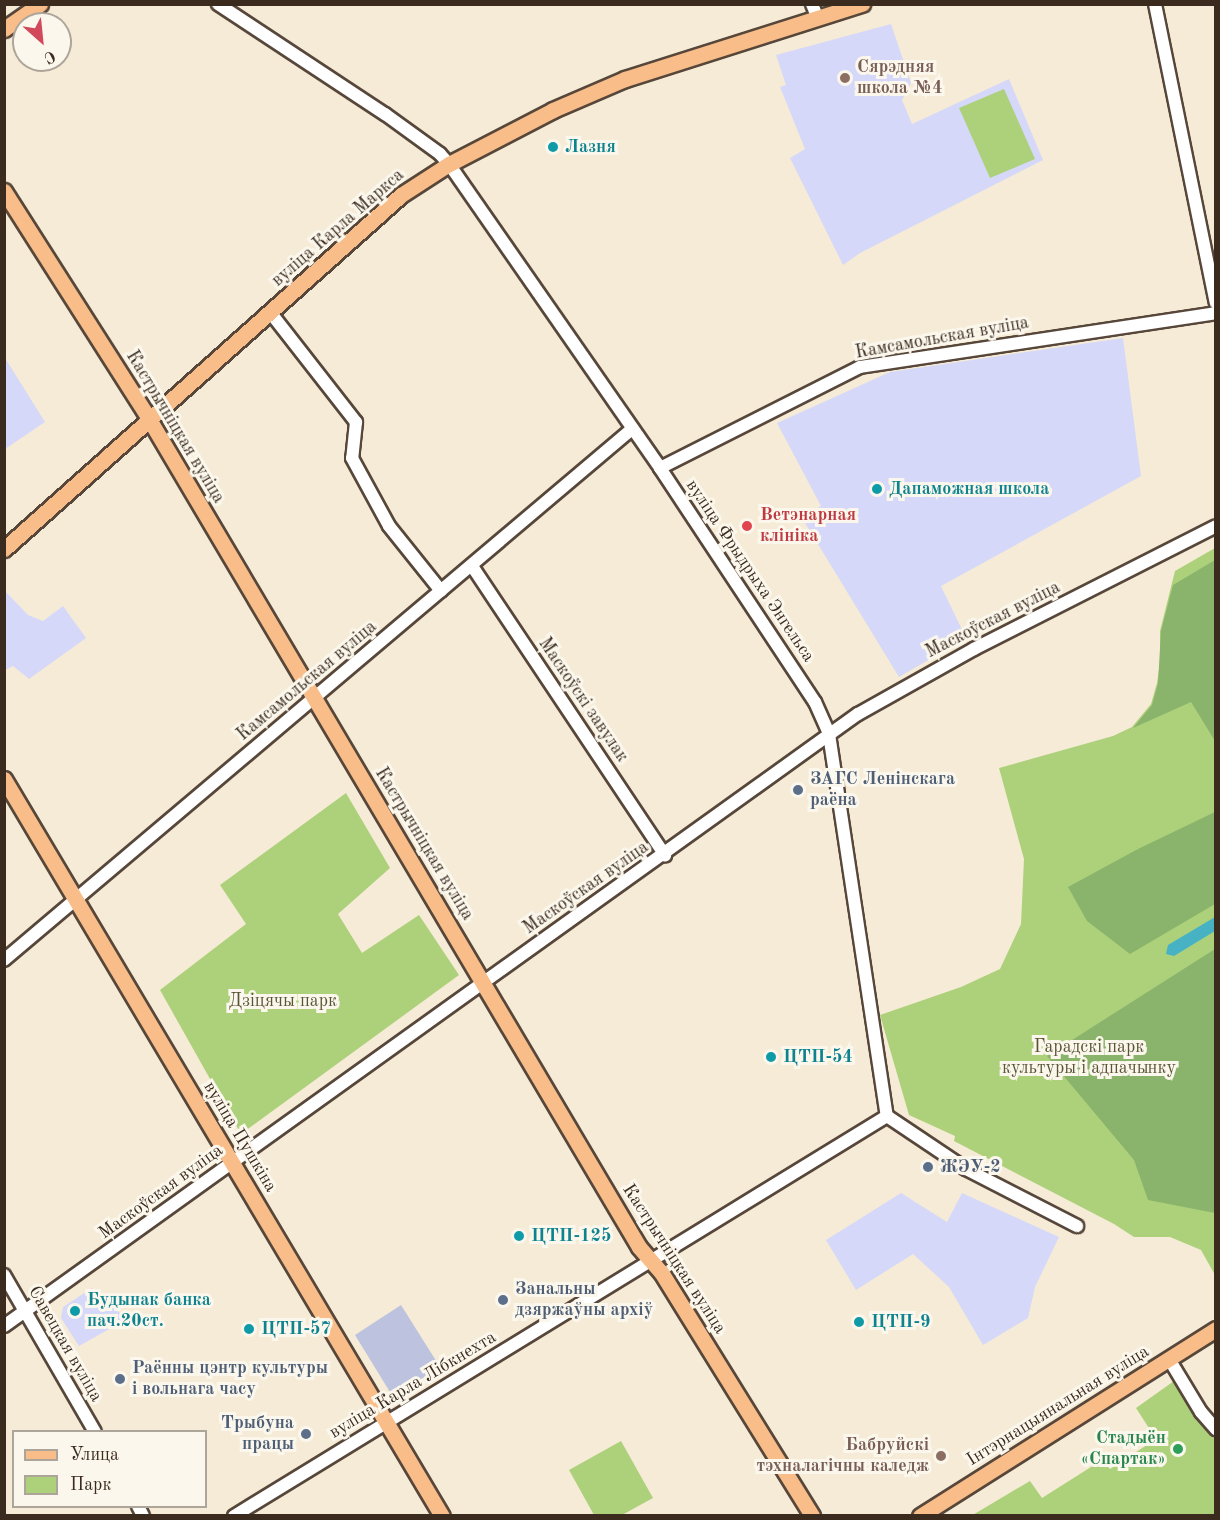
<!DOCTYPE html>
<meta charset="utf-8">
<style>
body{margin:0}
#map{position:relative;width:1220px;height:1520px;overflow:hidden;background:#f6ebd6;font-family:"Old Standard TT",serif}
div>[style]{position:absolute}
.built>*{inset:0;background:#d5d8f9}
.industrial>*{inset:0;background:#bdc3de}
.green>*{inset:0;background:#add17b}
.forest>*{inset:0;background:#8ab36b}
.water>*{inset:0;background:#46b2c3}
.roads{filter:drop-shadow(2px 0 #57473a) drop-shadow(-2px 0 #57473a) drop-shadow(0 2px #57473a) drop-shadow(0 -2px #57473a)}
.minor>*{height:12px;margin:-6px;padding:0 6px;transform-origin:6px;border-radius:6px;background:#fff}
.major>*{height:15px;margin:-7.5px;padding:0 7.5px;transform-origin:7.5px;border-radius:7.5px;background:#f8bd89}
.dots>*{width:16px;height:16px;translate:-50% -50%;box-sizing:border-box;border:3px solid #fbf7ec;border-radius:50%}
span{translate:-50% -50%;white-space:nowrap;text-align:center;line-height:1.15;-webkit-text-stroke:6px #fbf7ec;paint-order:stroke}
.education-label{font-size:18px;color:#785e54;font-weight:700}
.left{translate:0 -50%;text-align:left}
.right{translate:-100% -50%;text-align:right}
.culture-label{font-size:18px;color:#0d838f;font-weight:700}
.street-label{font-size:18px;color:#3b2a1e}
.health-label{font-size:18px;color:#be3a42;font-weight:700}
.service-label{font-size:18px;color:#4e5e75;font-weight:700}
.park-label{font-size:18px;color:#585435}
.leisure-label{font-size:18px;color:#27864d;font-weight:700}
.frame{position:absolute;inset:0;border:6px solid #3b2a1e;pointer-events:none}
.legend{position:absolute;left:12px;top:1430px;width:195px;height:78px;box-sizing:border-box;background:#fbf7ec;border:2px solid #aea59a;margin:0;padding:8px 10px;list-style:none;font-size:18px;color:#3b2a1e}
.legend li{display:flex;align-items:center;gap:12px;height:30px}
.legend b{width:30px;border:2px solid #aea59a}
.north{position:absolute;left:12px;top:12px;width:60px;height:60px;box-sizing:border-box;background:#fbf7ec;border:2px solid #aea59a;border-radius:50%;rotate:153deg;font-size:16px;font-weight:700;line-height:24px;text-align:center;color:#3b2a1e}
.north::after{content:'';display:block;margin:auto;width:21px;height:27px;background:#d1495b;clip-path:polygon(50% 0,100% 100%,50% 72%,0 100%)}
</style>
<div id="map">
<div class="built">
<i style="clip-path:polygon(891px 24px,911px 83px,902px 100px,912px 124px,1009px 79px,1043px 160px,860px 253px,843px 265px,790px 158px,805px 149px,780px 87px,786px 85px,776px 55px)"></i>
<i style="clip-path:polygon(1123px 338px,1141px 476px,941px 586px,966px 638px,899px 677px,802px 518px,821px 506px,777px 423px,890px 372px)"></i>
<i style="clip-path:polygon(5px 358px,45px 422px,5px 449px,4px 449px)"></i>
<i style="clip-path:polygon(5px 591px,28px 615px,43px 621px,63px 606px,86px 638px,29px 679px,13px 666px,5px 670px)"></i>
<i style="clip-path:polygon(901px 1193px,947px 1222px,962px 1193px,1059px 1237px,1035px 1287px,1028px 1318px,983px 1345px,949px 1287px,913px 1254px,856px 1290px,826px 1240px)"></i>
<i style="clip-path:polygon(92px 1288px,104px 1306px,109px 1302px,115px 1310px,129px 1318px,79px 1346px,61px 1318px,63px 1307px)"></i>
</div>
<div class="industrial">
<i style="clip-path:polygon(401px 1305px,440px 1367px,393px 1397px,355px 1335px)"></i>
</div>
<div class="green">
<i style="clip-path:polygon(1004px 89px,1035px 159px,990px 178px,959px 108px)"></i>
<i style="clip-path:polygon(1215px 548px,1215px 1275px,1201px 1250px,1170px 1237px,1134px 1237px,1114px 1224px,954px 1141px,955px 1136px,909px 1115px,880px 1015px,961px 987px,1000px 969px,1021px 924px,1024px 859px,999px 768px,1113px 736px,1132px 727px,1151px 704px,1157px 683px,1160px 663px,1160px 631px,1175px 571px)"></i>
<i style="clip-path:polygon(346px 793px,390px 868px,338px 914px,362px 953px,419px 915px,459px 975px,241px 1134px,160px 990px,246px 924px,220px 885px)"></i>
<i style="clip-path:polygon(1174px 1381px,1215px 1439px,1215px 1515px,971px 1516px,1030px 1481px,1042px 1498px,1102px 1460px,1110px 1469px,1156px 1439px,1136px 1408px)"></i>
<i style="clip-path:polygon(621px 1441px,653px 1498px,622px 1515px,594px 1515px,569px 1470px)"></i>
</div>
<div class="forest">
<i style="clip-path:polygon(1215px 560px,1215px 741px,1191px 702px,1133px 728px,1152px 705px,1158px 683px,1161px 631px,1173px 585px)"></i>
<i style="clip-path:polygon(1215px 812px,1215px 904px,1130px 954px,1087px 921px,1068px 887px,1138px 849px)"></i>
<i style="clip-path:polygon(1215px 949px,1215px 1213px,1148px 1200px,1134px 1160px,1047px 1056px)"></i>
</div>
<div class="water">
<i style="clip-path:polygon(1215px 917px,1215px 931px,1174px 956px,1166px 954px,1168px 945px)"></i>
</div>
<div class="roads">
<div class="minor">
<i style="left:218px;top:4px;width:200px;rotate:33.4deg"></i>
<i style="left:385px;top:114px;width:68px;rotate:36deg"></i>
<i style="left:440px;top:154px;width:13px;rotate:48deg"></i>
<i style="left:449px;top:164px;width:370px;rotate:55.2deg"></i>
<i style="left:660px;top:468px;width:281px;rotate:56.5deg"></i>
<i style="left:815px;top:702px;width:35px;rotate:66deg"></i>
<i style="left:829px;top:734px;width:386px;rotate:81.4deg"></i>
<i style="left:887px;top:1116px;width:95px;rotate:33.9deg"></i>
<i style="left:966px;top:1169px;width:125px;rotate:27.2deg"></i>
<i style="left:812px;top:4px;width:16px;rotate:68deg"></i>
<i style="left:1155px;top:4px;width:305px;rotate:78.5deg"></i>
<i style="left:270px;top:312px;width:140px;rotate:52deg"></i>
<i style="left:356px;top:422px;width:36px;rotate:96deg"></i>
<i style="left:352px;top:458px;width:77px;rotate:61.4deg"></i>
<i style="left:389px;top:526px;width:83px;rotate:51.3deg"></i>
<i style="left:660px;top:468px;width:224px;rotate:-26.8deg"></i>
<i style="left:860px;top:367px;width:360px;rotate:-8.6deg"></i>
<i style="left:472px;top:566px;width:348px;rotate:56.3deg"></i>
<i style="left:4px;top:960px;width:822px;rotate:-40.22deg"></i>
<i style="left:4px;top:1275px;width:181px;rotate:59.9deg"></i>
<i style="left:4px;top:1326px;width:1051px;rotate:-35.63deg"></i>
<i style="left:858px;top:714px;width:133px;rotate:-29.3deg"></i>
<i style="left:974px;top:649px;width:271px;rotate:-26.9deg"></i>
<i style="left:1169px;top:1359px;width:62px;rotate:58.9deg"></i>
<i style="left:1201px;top:1412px;width:23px;rotate:49deg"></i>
<i style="left:138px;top:1506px;width:11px;rotate:63deg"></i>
<i style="left:234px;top:1516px;width:766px;rotate:-31.49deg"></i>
</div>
<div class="major">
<i style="left:4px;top:29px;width:44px;rotate:-34.8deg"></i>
<i style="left:4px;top:191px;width:270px;rotate:57.5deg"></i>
<i style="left:149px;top:419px;width:962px;rotate:59.38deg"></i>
<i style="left:639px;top:1247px;width:33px;rotate:49deg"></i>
<i style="left:661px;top:1272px;width:287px;rotate:58.2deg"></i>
<i style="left:4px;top:549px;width:532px;rotate:-41.72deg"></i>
<i style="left:401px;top:195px;width:57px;rotate:-32.9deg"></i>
<i style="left:449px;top:164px;width:117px;rotate:-27.4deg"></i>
<i style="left:553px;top:110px;width:78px;rotate:-23.3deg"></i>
<i style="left:625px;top:79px;width:249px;rotate:-17.6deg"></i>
<i style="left:4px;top:779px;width:857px;rotate:59.28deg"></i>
<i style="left:920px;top:1516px;width:350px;rotate:-32.3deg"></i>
</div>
</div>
<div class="dots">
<i style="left:845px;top:78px;background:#8d6e63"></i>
<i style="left:553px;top:147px;background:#0f9aa8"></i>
<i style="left:877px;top:489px;background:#0f9aa8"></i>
<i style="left:747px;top:526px;background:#e0444e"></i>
<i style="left:798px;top:790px;background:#5c6f8a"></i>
<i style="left:771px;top:1057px;background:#0f9aa8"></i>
<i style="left:928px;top:1167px;background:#5c6f8a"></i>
<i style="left:519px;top:1236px;background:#0f9aa8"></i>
<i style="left:503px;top:1300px;background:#5c6f8a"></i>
<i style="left:75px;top:1311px;background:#0f9aa8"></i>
<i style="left:859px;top:1322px;background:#0f9aa8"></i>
<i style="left:249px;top:1329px;background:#0f9aa8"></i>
<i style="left:120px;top:1379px;background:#5c6f8a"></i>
<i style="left:306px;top:1434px;background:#5c6f8a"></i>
<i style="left:1178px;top:1449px;background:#2e9e5b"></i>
<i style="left:941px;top:1456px;background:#8d6e63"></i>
</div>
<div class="education-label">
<span class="left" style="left:857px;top:78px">Сярэдняя<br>школа №4</span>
<span class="right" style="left:929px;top:1456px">Бабруйскі<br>тэхналагічны каледж</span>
</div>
<div class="culture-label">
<span class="left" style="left:565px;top:147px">Лазня</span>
<span class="left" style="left:889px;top:489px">Дапаможная школа</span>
<span class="left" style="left:783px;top:1057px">ЦТП-54</span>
<span class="left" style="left:531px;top:1236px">ЦТП-125</span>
<span class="left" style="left:87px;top:1311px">Будынак банка<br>пач.20ст.</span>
<span class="left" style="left:871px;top:1322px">ЦТП-9</span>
<span class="left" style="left:261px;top:1329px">ЦТП-57</span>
</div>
<div class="street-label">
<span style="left:338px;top:228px;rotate:-41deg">вуліца Карла Маркса</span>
<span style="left:942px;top:338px;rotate:-10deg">Камсамольская вуліца</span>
<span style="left:175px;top:427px;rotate:59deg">Кастрычніцкая вуліца</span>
<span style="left:750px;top:571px;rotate:56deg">вуліца Фрыдрыха Энгельса</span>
<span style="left:993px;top:620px;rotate:-27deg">Маскоўская вуліца</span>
<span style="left:307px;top:681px;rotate:-40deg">Камсамольская вуліца</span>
<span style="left:583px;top:700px;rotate:56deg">Маскоўскі завулак</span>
<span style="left:424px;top:844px;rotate:59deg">Кастрычніцкая вуліца</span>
<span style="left:586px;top:888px;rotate:-35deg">Маскоўская вуліца</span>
<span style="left:240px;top:1137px;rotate:59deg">вуліца Пушкіна</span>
<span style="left:161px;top:1192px;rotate:-36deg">Маскоўская вуліца</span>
<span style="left:674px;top:1259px;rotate:57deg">Кастрычніцкая вуліца</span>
<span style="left:65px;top:1344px;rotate:60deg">Савецкая вуліца</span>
<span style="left:413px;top:1385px;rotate:-31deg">вуліца Карла Лібкнехта</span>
<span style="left:1058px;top:1406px;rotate:-32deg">Інтэрнацыянальная вуліца</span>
</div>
<div class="health-label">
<span class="left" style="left:760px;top:526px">Ветэнарная<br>клініка</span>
</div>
<div class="service-label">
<span class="left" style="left:810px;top:790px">ЗАГС Ленінскага<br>раёна</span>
<span class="left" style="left:940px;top:1167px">ЖЭУ-2</span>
<span class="left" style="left:515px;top:1300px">Занальны<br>дзяржаўны архіў</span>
<span class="left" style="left:132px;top:1379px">Раённы цэнтр культуры<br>і вольнага часу</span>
<span class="right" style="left:294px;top:1434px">Трыбуна<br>працы</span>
</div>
<div class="park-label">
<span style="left:283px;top:1001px">Дзіцячы парк</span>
<span style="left:1089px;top:1058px">Гарадскі парк<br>культуры і адпачынку</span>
</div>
<div class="leisure-label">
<span class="right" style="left:1166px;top:1449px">Стадыён<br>«Спартак»</span>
</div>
<div class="frame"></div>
<ul class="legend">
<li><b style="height:8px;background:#f8bd89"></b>Улица</li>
<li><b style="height:16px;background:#add17b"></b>Парк</li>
</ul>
<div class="north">С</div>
</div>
